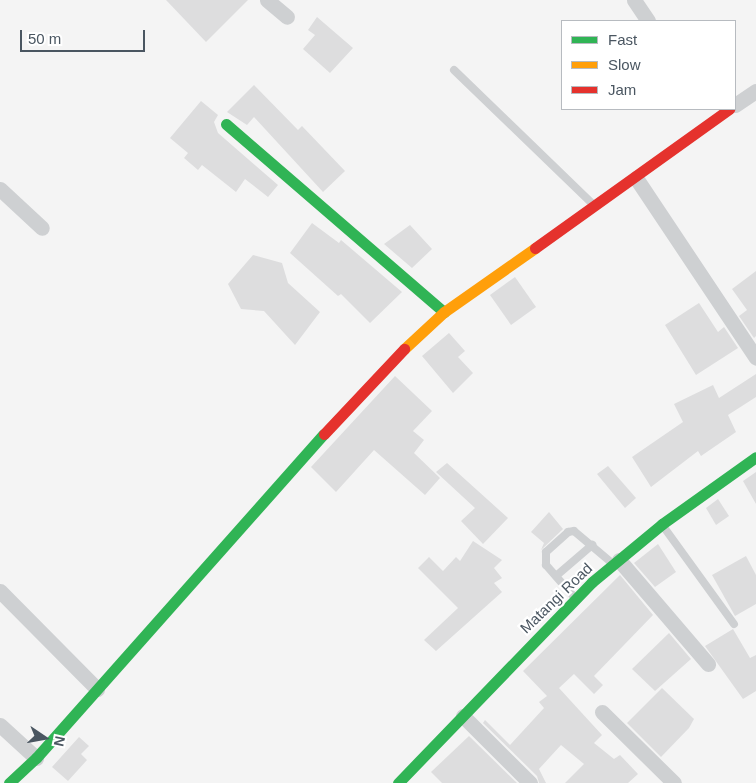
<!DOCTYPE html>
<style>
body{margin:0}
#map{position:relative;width:756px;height:783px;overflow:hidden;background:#f4f4f4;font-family:Arial,sans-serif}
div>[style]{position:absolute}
.building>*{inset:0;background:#ddddde}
.lane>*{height:8px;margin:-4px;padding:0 4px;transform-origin:4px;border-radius:4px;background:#ced0d2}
.street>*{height:15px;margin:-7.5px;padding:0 7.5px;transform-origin:7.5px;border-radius:7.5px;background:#ced0d2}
.fast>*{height:11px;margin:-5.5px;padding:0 5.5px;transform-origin:5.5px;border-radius:5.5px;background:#30b455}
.slow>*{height:11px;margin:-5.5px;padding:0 5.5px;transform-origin:5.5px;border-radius:5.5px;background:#ff9f0a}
.jam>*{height:11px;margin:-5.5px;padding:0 5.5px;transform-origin:5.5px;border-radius:5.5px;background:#e5322d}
span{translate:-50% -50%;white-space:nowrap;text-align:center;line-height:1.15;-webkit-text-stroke:4.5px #fff;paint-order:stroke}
.street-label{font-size:15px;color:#4a5661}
.legend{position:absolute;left:561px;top:20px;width:175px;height:90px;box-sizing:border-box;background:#fff;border:1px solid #b7bbc0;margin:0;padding:6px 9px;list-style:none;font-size:15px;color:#4a5661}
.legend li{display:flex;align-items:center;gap:10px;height:25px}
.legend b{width:25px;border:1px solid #b7bbc0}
.north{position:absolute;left:20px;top:713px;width:50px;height:50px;-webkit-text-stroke:4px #fff;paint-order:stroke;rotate:102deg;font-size:14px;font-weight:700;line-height:20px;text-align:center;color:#4a5661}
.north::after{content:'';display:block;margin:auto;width:18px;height:22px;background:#4a5661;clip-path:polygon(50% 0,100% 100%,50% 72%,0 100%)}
.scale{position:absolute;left:20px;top:30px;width:125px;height:22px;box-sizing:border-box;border:2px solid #4a5661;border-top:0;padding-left:6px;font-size:15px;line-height:18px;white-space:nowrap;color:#4a5661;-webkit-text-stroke:4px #fff;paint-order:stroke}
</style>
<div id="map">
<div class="building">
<i style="clip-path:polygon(166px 0,248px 0,206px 42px)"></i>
<i style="clip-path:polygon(317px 17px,353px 48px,330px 73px,303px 49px,315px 35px,308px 30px)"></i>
<i style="clip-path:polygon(254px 85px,298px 130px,302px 126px,345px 171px,323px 192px,254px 117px,247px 125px,227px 112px)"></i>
<i style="clip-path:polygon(201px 101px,218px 115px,214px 122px,218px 133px,278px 185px,268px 197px,245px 179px,236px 192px,202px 165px,198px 170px,184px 158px,188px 153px,170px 138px)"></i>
<i style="clip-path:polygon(312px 223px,339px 243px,341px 240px,402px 292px,370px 323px,341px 294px,338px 296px,290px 253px)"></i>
<i style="clip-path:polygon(410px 225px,432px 249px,412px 268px,384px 244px)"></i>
<i style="clip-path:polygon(253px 255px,282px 263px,288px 283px,320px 312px,295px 345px,264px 311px,241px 309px,228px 284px)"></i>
<i style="clip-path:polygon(756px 271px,756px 336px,754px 338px,739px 316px,747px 310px,732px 289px)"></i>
<i style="clip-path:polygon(515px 277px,536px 307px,511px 325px,490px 295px)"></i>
<i style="clip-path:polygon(699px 303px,718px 332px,724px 327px,738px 348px,696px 375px,665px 325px)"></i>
<i style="clip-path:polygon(449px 333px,465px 351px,458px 357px,473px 373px,453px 393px,422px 356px)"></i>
<i style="clip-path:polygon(756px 374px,756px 397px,728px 415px,736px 432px,701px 456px,698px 451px,651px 487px,632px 457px,683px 422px,674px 404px,713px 385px,719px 398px)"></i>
<i style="clip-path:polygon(395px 376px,432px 411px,413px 431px,424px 440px,414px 453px,440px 478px,425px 495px,374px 450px,336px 492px,311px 467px)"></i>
<i style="clip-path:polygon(447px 463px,508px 518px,483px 544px,461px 521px,475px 508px,436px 472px)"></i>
<i style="clip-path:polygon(608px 466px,636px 498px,625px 508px,597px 474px)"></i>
<i style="clip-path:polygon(756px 472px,756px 504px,743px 481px)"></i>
<i style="clip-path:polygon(718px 499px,729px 516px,716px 525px,706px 508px)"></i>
<i style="clip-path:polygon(549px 512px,563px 529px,541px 550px,544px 543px,531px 532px)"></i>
<i style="clip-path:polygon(473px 541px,502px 560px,494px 568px,502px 578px,494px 583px,502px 592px,436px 651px,424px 640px,458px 608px,418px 568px,429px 557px,443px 571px,456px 557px,460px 561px)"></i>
<i style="clip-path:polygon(658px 544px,676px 572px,655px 587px,634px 563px)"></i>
<i style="clip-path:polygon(746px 556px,756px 575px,756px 604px,735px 616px,712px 575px)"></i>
<i style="clip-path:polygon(620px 575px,653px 615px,594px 676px,603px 685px,594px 694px,574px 674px,559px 688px,602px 735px,594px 743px,614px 759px,620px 755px,638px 774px,628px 783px,565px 783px,584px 764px,561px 745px,539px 769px,546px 783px,539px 783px,537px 776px,483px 723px,485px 720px,510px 745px,544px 708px,539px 702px,547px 696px,523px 671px)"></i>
<i style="clip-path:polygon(733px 629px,750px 658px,756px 655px,756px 691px,743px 699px,705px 646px)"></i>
<i style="clip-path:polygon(669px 633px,691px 659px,655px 691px,632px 669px)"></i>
<i style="clip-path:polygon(662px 688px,694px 719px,689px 728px,661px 757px,627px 723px)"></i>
<i style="clip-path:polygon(469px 736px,517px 783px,442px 783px,431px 772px)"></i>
<i style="clip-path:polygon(79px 737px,89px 746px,81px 754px,87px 760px,68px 781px,52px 767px)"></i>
</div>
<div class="lane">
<i style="left:454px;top:70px;width:194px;rotate:44deg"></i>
<i style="left:663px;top:526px;width:121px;rotate:54.1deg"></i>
<i style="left:556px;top:576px;width:48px;rotate:-40.7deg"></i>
<i style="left:575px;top:598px;width:44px;rotate:-131.3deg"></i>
<i style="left:546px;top:565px;width:13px;rotate:-90deg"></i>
<i style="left:546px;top:552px;width:30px;rotate:-42deg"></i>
<i style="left:568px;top:532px;width:6px;rotate:-9deg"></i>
<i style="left:574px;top:531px;width:50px;rotate:40.1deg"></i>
</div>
<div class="street">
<i style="left:267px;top:0;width:26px;rotate:40deg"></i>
<i style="left:634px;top:0;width:25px;rotate:56deg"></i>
<i style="left:735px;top:105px;width:25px;rotate:-34deg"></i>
<i style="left:636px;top:178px;width:216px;rotate:56.3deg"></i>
<i style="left:0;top:189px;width:57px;rotate:42.9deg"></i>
<i style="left:619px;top:560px;width:137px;rotate:49.4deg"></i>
<i style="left:0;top:591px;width:138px;rotate:45.3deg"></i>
<i style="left:602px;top:712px;width:101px;rotate:44.6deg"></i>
<i style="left:463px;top:716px;width:95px;rotate:45deg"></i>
<i style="left:0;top:725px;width:49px;rotate:42.5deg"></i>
</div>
<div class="fast">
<i style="left:226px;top:124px;width:288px;rotate:40.8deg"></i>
<i style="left:9px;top:783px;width:37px;rotate:-43deg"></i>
<i style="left:36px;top:758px;width:433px;rotate:-48.4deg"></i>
<i style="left:398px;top:783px;width:279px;rotate:-46deg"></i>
<i style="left:592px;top:582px;width:91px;rotate:-39.6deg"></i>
<i style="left:662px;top:524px;width:115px;rotate:-35.5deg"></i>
</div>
<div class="slow">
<i style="left:404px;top:349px;width:54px;rotate:-42.8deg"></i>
<i style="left:444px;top:312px;width:111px;rotate:-35.1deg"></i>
</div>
<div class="jam">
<i style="left:535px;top:248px;width:239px;rotate:-35.6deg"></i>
<i style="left:324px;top:434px;width:117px;rotate:-46.7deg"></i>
</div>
<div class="street-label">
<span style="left:556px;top:598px;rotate:-44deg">Matangi Road</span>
</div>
<ul class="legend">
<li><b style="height:6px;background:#30b455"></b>Fast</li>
<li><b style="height:6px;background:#ff9f0a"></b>Slow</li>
<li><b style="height:6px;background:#e5322d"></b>Jam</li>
</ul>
<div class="north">N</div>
<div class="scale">50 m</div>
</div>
